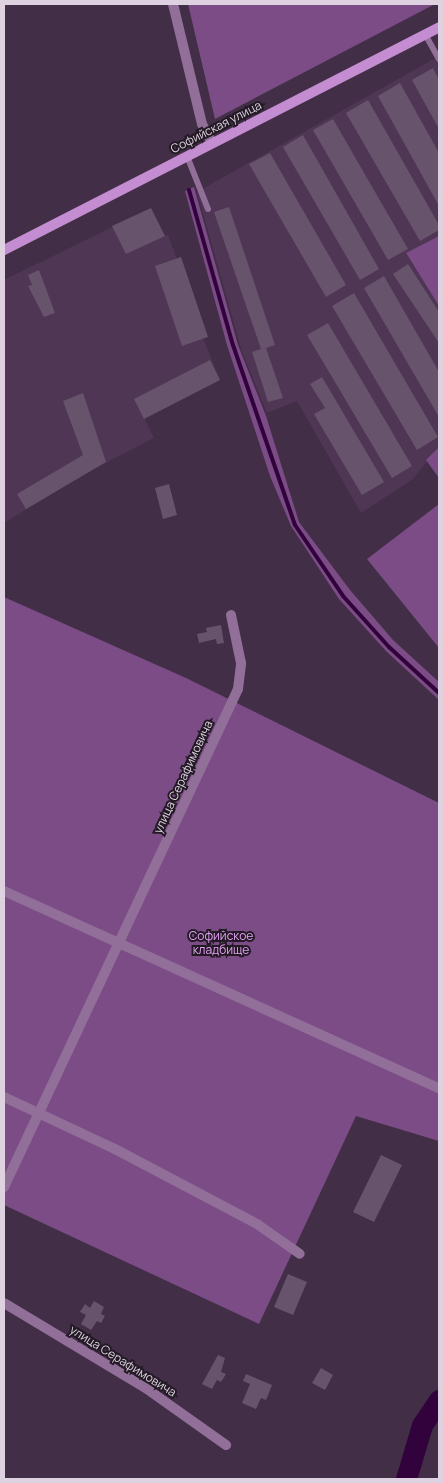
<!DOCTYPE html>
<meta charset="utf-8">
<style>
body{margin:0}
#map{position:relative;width:443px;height:1483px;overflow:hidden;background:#422e47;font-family:Manrope,sans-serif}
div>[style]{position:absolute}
.built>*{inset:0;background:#4e3654}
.green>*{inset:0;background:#7b4c86}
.stream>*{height:4px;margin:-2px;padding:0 2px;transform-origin:2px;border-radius:2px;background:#31023b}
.river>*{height:21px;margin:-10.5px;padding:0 10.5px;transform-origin:10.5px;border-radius:10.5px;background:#31023b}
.building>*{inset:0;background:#68536d}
.service>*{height:6px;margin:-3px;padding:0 3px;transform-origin:3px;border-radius:3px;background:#916f99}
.minor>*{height:10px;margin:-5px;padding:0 5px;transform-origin:5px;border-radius:5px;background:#916f99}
.secondary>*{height:10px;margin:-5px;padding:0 5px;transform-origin:5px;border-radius:5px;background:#c48dd1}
span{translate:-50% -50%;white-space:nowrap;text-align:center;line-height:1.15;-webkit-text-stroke:4px #231a25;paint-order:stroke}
.street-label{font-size:12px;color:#ded2e1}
.park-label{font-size:12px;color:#e5a1f5}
.frame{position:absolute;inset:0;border:5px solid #ded2e1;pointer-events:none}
</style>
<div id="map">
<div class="built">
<i style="clip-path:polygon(439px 56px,439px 236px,406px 254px,439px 306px,439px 447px,413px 479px,361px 513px,297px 401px,267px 413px,242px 352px,197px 192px)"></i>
<i style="clip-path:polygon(151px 208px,164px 236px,168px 235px,177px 259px,181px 257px,208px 337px,203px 338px,220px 380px,144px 418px,154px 438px,90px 471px,4px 523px,4px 280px)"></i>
</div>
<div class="green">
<i style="clip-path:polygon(188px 4px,435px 4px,215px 119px)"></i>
<i style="clip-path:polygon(194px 187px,238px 345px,266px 416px,299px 522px,350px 590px,393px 640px,439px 682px,439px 700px,386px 651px,339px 599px,291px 526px,270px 476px,227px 345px,185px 191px)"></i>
<i style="clip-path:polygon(439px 236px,439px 306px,406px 253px)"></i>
<i style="clip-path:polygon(439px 447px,439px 478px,426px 460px)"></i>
<i style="clip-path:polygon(439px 504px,439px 648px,367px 559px)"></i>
<i style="clip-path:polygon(4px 597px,186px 678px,439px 803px,439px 1141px,356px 1116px,259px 1324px,4px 1205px)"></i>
</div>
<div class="stream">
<i style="left:189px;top:190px;width:161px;rotate:74.2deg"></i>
<i style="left:233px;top:345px;width:190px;rotate:71deg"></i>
<i style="left:295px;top:525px;width:86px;rotate:55.9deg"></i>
<i style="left:343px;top:596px;width:69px;rotate:48deg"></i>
<i style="left:389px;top:647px;width:68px;rotate:42.6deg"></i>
</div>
<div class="river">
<i style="left:406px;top:1479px;width:56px;rotate:-73.5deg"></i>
<i style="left:422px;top:1425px;width:30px;rotate:-56deg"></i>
</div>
<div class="building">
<i style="clip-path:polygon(433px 68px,439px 80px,439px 129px,412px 80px)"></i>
<i style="clip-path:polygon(400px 83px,439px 153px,439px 206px,378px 96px)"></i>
<i style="clip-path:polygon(368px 100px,439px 225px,439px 230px,420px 241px,346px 113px)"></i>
<i style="clip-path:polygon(333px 119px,408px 249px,388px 260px,313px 130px)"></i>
<i style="clip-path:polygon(303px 135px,379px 269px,360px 280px,283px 147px)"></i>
<i style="clip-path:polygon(270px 153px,346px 285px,326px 297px,249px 164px)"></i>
<i style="clip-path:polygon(229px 207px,275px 345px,266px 348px,283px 398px,268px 402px,252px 352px,261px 349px,214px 212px)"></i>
<i style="clip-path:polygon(151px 208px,165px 236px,126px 254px,112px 226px)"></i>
<i style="clip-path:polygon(181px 257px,208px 337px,182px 346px,155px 266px)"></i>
<i style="clip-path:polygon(408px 264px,439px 312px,439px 343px,393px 274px)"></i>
<i style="clip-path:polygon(39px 270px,55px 313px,44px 317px,28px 286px,32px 285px,28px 275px)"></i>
<i style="clip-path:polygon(384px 276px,439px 372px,439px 417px,364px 288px)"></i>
<i style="clip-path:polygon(354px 293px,438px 437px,417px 450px,332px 306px)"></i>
<i style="clip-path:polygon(328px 323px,412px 466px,392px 478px,307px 335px)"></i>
<i style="clip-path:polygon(210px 360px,220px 380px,144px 419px,134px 399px)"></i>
<i style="clip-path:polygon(322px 377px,384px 482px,362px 495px,314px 414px,325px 408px,310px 384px)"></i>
<i style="clip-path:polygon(83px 393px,106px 462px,26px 509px,17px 494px,83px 455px,63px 401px)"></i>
<i style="clip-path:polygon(169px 484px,177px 515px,163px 519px,155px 488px)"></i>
<i style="clip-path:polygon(221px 625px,224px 643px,217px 644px,216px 639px,199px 643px,197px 634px,207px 632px,206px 628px)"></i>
<i style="clip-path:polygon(381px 1155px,402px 1165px,374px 1222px,353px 1212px)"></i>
<i style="clip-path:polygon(288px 1274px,307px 1282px,293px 1315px,274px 1307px)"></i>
<i style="clip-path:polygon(94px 1301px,104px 1307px,101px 1314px,105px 1316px,101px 1323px,97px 1321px,91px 1330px,81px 1324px,86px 1315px,80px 1312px,85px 1304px,90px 1308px)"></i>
<i style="clip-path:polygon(218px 1355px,225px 1358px,221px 1372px,226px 1374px,221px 1382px,217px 1380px,212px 1389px,202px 1384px)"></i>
<i style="clip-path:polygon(321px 1368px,333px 1375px,325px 1390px,312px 1383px)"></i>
<i style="clip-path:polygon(246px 1374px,272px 1385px,266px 1400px,261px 1398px,256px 1409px,242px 1403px,250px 1384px,243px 1381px)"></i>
</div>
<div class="service">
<i style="left:425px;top:34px;width:29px;rotate:61deg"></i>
<i style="left:187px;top:156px;width:57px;rotate:68.4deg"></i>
</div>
<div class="minor">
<i style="left:173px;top:4px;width:123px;rotate:76.4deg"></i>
<i style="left:202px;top:124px;width:21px;rotate:62deg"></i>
<i style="left:4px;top:891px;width:478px;rotate:24.4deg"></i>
<i style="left:4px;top:1097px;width:123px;rotate:25.1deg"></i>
<i style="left:115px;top:1149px;width:161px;rotate:27.8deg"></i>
<i style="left:257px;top:1224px;width:52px;rotate:34.9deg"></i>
<i style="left:4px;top:1187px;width:550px;rotate:-64.83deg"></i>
<i style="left:238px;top:689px;width:26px;rotate:-83deg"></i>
<i style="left:241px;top:663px;width:49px;rotate:-101.8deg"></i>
<i style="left:4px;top:1303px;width:167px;rotate:31deg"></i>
<i style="left:147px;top:1389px;width:97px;rotate:35.3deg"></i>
</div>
<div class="secondary">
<i style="left:4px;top:250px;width:489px;rotate:-27.1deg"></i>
</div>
<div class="street-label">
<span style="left:216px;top:127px;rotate:-27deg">Софийская улица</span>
<span style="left:183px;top:777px;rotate:-65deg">улица Серафимовича</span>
<span style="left:123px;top:1361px;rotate:32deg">улица Серафимовича</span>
</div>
<div class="park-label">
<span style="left:221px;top:943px">Софийское<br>кладбище</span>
</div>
<div class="frame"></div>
</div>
